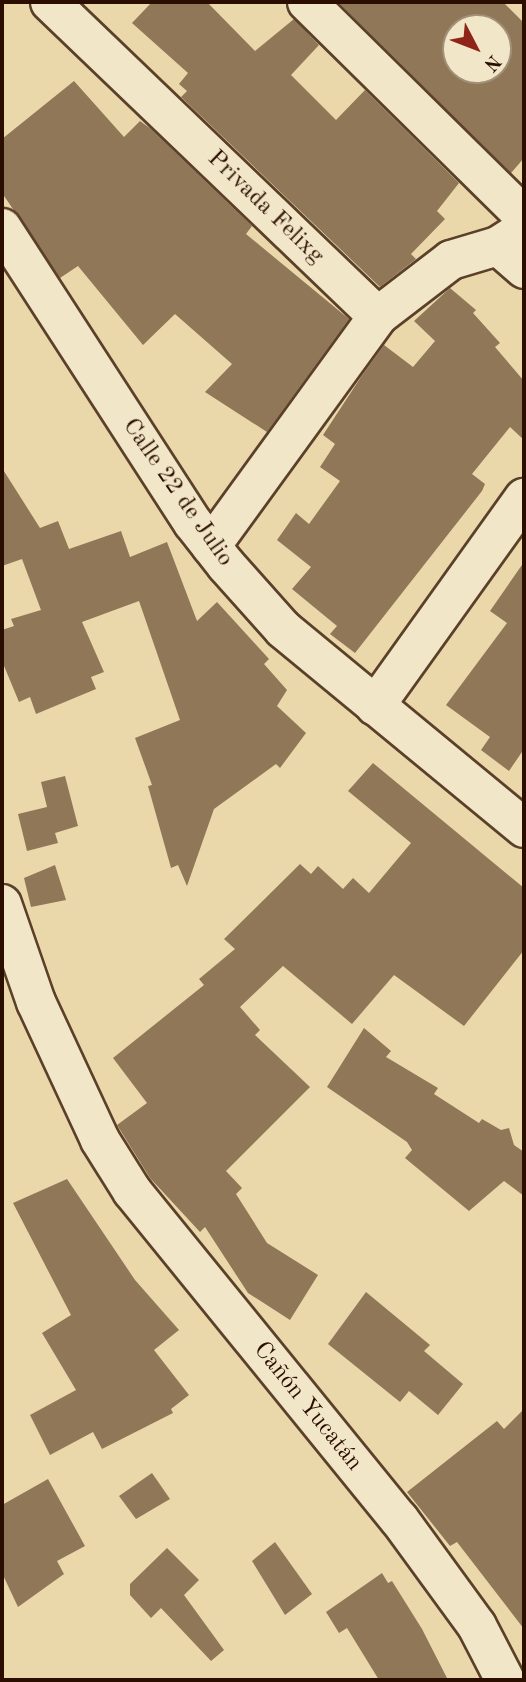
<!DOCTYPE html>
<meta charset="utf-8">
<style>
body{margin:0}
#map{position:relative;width:526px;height:1682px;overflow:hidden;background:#ebd8aa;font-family:"Old Standard TT",serif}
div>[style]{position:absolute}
.building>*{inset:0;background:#8f7758}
.roads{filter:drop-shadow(2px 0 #5b402a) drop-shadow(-2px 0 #5b402a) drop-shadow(0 2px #5b402a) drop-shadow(0 -2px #5b402a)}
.minor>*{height:38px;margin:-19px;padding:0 19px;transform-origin:19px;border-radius:19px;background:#f2e6c8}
span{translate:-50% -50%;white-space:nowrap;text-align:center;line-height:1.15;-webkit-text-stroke:6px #f2e6c8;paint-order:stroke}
.street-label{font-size:24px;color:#2b0e00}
.frame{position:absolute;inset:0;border:4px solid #2b0e00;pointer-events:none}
.north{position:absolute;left:442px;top:14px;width:70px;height:70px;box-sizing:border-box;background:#f2e6c8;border:2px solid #a29078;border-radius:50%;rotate:132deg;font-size:19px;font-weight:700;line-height:28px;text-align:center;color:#2b0e00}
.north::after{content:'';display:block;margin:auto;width:24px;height:32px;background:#8f2418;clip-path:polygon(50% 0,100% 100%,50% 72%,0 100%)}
</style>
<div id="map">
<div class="building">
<i style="clip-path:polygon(152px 2px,207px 2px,255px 51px,294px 19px,319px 45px,291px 75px,336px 120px,365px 90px,459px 183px,437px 211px,445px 219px,411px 254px,416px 259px,380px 287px,181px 97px,187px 91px,179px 84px,188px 73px,132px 23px)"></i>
<i style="clip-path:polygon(evenodd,338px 2px,503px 2px,524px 23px,524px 158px,511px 173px,338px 2px,456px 28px,498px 28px,498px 70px,456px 70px,456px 28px)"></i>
<i style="clip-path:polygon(74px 81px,124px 137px,140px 121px,151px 129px,252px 226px,246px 234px,349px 319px,267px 432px,205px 392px,232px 364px,175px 314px,143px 345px,78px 266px,60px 278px,2px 193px,2px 139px)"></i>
<i style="clip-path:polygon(450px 288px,476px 310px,473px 313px,500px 343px,495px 347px,524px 381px,524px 440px,510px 427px,472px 474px,485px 484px,482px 491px,355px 653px,330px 634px,337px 626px,292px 589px,311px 567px,277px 540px,296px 513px,309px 524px,340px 481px,320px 467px,335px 444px,323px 435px,361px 377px,384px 345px,413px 367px,435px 341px,414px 321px)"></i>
<i style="clip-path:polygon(2px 468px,40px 528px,58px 521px,69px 549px,121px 531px,130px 557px,167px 542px,197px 621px,217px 602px,269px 659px,264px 664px,287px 690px,277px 706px,306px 733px,280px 768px,276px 764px,214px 809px,187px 886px,178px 865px,171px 868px,148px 786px,152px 785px,135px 738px,180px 720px,139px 601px,82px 622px,104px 672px,91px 677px,96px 689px,36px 714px,30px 697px,19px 702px,2px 661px,2px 630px,14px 626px,11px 619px,41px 610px,22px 559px,2px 566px)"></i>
<i style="clip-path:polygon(524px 562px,524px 749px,509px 771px,481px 750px,490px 737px,446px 705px,507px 623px,490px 611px)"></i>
<i style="clip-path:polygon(373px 763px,524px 888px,524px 950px,464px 1026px,394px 975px,352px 1024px,283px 966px,240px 1007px,260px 1030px,255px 1035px,310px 1087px,226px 1171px,242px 1188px,236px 1194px,267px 1243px,318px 1275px,290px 1320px,248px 1293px,205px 1227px,200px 1232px,150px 1178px,117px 1125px,147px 1103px,113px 1058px,204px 985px,199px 979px,235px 949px,224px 939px,300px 864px,311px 874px,318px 866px,343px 889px,353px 878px,369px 893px,411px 843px,348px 791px)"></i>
<i style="clip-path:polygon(65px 776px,78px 826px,55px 833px,58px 843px,27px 851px,18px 814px,47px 807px,41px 782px)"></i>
<i style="clip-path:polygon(55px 865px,66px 900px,31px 907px,24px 878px)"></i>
<i style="clip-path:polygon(364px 1028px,391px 1051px,386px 1057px,438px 1088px,434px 1094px,479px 1123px,482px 1119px,501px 1130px,509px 1128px,514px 1145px,524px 1152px,524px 1196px,504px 1181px,469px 1211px,405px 1158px,412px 1150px,407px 1142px,327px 1087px)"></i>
<i style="clip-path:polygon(67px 1179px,135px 1280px,179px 1330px,154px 1350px,189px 1395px,171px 1409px,173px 1413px,102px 1449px,93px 1432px,50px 1455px,30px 1415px,76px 1390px,42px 1333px,71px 1315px,13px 1203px)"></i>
<i style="clip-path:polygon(366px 1292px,430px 1345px,424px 1351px,463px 1384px,438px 1415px,409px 1391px,400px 1402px,328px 1344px)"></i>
<i style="clip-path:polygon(524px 1409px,524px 1629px,457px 1542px,450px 1546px,407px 1492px,497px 1421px,504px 1429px)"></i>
<i style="clip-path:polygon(152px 1473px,170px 1499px,136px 1519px,119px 1496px)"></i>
<i style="clip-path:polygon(48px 1479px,85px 1546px,57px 1561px,64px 1574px,18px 1607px,2px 1573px,2px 1505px)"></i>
<i style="clip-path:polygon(275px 1542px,312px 1594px,285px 1615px,252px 1561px)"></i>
<i style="clip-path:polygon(167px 1548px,199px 1580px,184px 1595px,224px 1650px,211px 1661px,161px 1608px,151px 1618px,130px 1595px,130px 1584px)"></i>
<i style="clip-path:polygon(382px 1573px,388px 1583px,392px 1581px,422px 1629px,448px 1680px,379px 1680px,347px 1628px,339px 1633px,326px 1612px)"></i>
</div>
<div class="roads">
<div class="minor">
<i style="left:50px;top:2px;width:454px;rotate:43.8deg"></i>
<i style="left:307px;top:2px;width:305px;rotate:44.6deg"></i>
<i style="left:2px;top:228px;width:351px;rotate:57.1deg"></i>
<i style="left:193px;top:523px;width:53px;rotate:51.8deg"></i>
<i style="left:226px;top:565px;width:86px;rotate:48.3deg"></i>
<i style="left:283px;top:629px;width:313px;rotate:39.5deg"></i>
<i style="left:498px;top:246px;width:35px;rotate:41deg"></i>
<i style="left:211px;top:546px;width:284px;rotate:-54deg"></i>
<i style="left:378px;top:316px;width:92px;rotate:-37.5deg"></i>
<i style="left:451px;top:260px;width:49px;rotate:-16.6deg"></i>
<i style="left:498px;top:246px;width:31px;rotate:-33deg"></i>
<i style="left:375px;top:706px;width:256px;rotate:-54.4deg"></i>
<i style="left:2px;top:904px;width:104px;rotate:70.9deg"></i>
<i style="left:36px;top:1002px;width:152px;rotate:65.1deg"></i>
<i style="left:100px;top:1140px;width:60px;rotate:57.9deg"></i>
<i style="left:132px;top:1191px;width:423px;rotate:50.9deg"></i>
<i style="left:399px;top:1519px;width:132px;rotate:53.9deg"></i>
<i style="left:477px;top:1626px;width:61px;rotate:62.6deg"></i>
</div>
</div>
<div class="street-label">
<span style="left:265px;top:208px;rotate:44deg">Privada Felixg</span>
<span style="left:177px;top:493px;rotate:55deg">Calle 22 de Julio</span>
<span style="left:307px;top:1407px;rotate:51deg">Cañón Yucatán</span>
</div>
<div class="frame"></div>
<div class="north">N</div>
</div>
